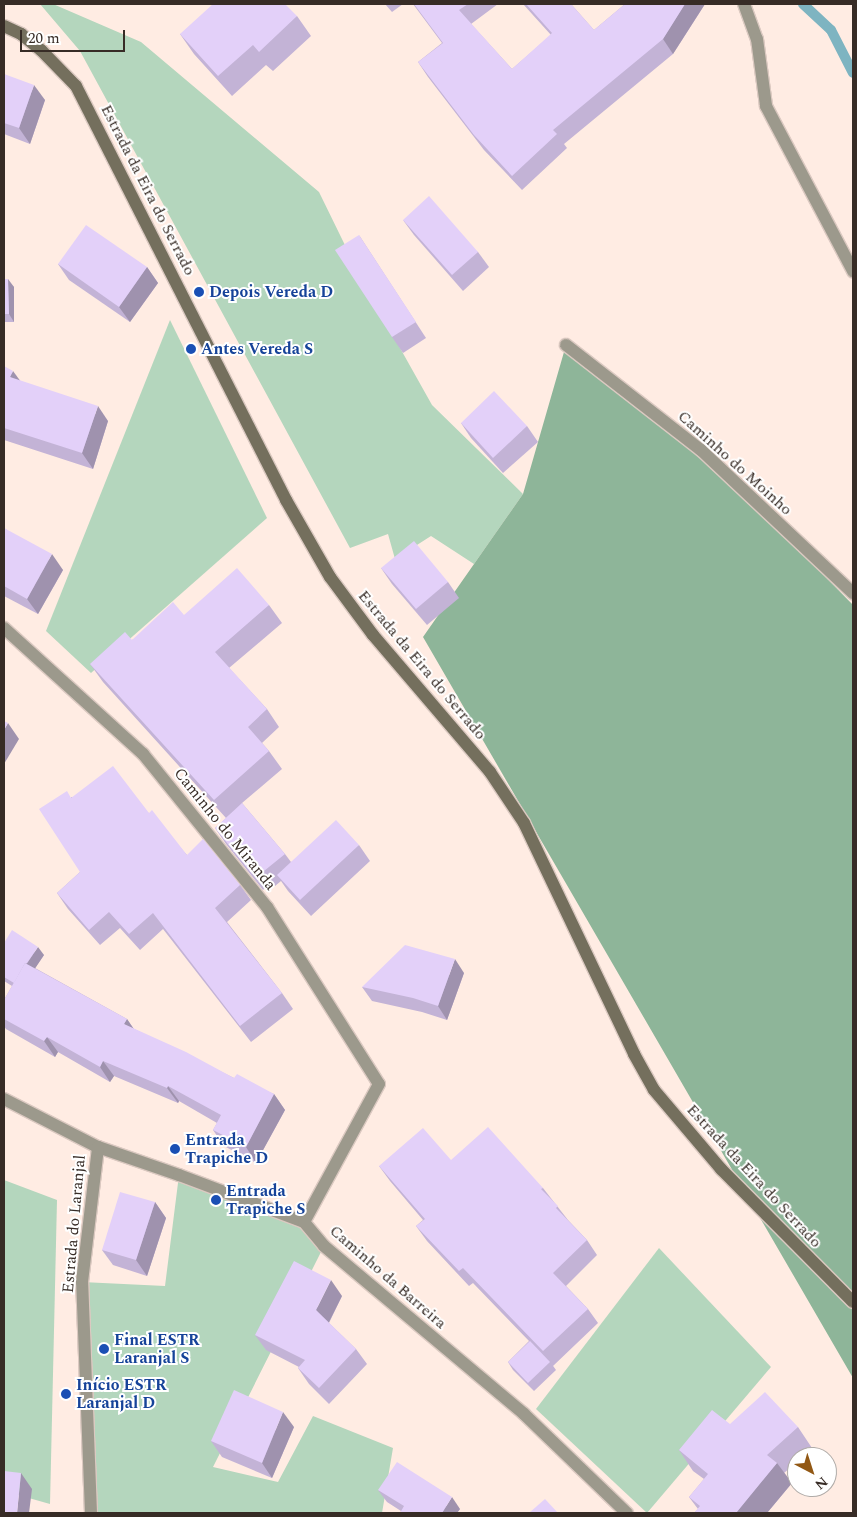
<!DOCTYPE html>
<meta charset="utf-8">
<style>
body{margin:0}
#map{position:relative;width:857px;height:1517px;overflow:hidden;background:#ffece3;font-family:Spectral,serif}
div>[style]{position:absolute}
.green>*{inset:0;background:#b4d6bd}
.forest>*{inset:0;background:#8eb599}
.stream>*{height:10px;margin:-5px;padding:0 5px;transform-origin:5px;border-radius:5px;background:#7eb4c1}
.roads{filter:drop-shadow(1px 0 #dbc9c1) drop-shadow(-1px 0 #dbc9c1) drop-shadow(0 1px #dbc9c1) drop-shadow(0 -1px #dbc9c1)}
.street>*{height:12px;margin:-6px;padding:0 6px;transform-origin:6px;border-radius:6px;background:#9c998c}
.secondary>*{height:12px;margin:-6px;padding:0 6px;transform-origin:6px;border-radius:6px;background:#746f5d}
.wall>*{inset:0;background:#c3b3d6}
.shaded-wall>*{inset:0;background:#9f92ae}
.building>*{inset:0;background:#e3d0f9}
.dots>*{width:14px;height:14px;translate:-50% -50%;box-sizing:border-box;border:2px solid #fff;border-radius:50%}
span{translate:-50% -50%;white-space:nowrap;text-align:center;line-height:1.15;-webkit-text-stroke:4px #fff;paint-order:stroke}
.street-label{font-size:16px;color:#372c26}
.transit-label{font-size:16px;color:#164399;font-weight:700}
.left{translate:0 -50%;text-align:left}
.frame{position:absolute;inset:0;border:5px solid #372c26;pointer-events:none}
.north{position:absolute;left:787px;top:1447px;width:50px;height:50px;box-sizing:border-box;background:#fff;border:1px solid #afaba8;border-radius:50%;rotate:140deg;font-size:14px;font-weight:700;line-height:20px;text-align:center;color:#372c26}
.north::after{content:'';display:block;margin:auto;width:18px;height:22px;background:#925814;clip-path:polygon(50% 0,100% 100%,50% 72%,0 100%)}
.scale{position:absolute;left:20px;top:30px;width:105px;height:22px;box-sizing:border-box;border:2px solid #372c26;border-top:0;padding-left:6px;font-size:15px;line-height:18px;white-space:nowrap;color:#372c26;-webkit-text-stroke:4px #fff;paint-order:stroke}
</style>
<div id="map">
<div class="green">
<i style="clip-path:polygon(40px 4px,53px 4px,141px 42px,319px 192px,363px 282px,432px 405px,523px 494px,474px 564px,431px 536px,395px 559px,388px 534px,350px 548px,80px 51px)"></i>
<i style="clip-path:polygon(170px 320px,267px 518px,91px 673px,46px 631px)"></i>
<i style="clip-path:polygon(179px 1175px,304px 1222px,324px 1246px,213px 1467px,278px 1482px,313px 1416px,393px 1448px,382px 1513px,91px 1513px,82px 1282px,165px 1286px)"></i>
<i style="clip-path:polygon(4px 1180px,57px 1200px,50px 1504px,4px 1491px)"></i>
<i style="clip-path:polygon(659px 1248px,771px 1367px,647px 1513px,536px 1409px)"></i>
</div>
<div class="forest">
<i style="clip-path:polygon(566px 345px,701px 450px,853px 605px,853px 1378px,423px 637px,523px 494px)"></i>
</div>
<div class="stream">
<i style="left:803px;top:4px;width:38px;rotate:43deg"></i>
<i style="left:831px;top:30px;width:48px;rotate:62.9deg"></i>
</div>
<div class="roads">
<div class="street">
<i style="left:744px;top:4px;width:37px;rotate:70deg"></i>
<i style="left:757px;top:39px;width:68px;rotate:82.3deg"></i>
<i style="left:766px;top:106px;width:187px;rotate:62.2deg"></i>
<i style="left:566px;top:345px;width:171px;rotate:37.9deg"></i>
<i style="left:701px;top:450px;width:209px;rotate:43.3deg"></i>
<i style="left:4px;top:628px;width:188px;rotate:42.2deg"></i>
<i style="left:143px;top:754px;width:197px;rotate:51deg"></i>
<i style="left:267px;top:907px;width:209px;rotate:57.7deg"></i>
<i style="left:379px;top:1084px;width:157px;rotate:118.5deg"></i>
<i style="left:4px;top:1099px;width:106px;rotate:27.1deg"></i>
<i style="left:98px;top:1147px;width:86px;rotate:19.1deg"></i>
<i style="left:179px;top:1175px;width:134px;rotate:20.6deg"></i>
<i style="left:304px;top:1222px;width:31px;rotate:50deg"></i>
<i style="left:324px;top:1246px;width:261px;rotate:40deg"></i>
<i style="left:524px;top:1414px;width:143px;rotate:43.9deg"></i>
<i style="left:91px;top:1513px;width:231px;rotate:-92.2deg"></i>
<i style="left:82px;top:1282px;width:136px;rotate:-83.2deg"></i>
</div>
<div class="secondary">
<i style="left:4px;top:26px;width:19px;rotate:25deg"></i>
<i style="left:21px;top:34px;width:26px;rotate:39deg"></i>
<i style="left:41px;top:50px;width:50px;rotate:45.8deg"></i>
<i style="left:76px;top:86px;width:464px;rotate:63.1deg"></i>
<i style="left:286px;top:500px;width:89px;rotate:60.3deg"></i>
<i style="left:330px;top:577px;width:72px;rotate:53.4deg"></i>
<i style="left:373px;top:635px;width:180px;rotate:49.5deg"></i>
<i style="left:490px;top:772px;width:61px;rotate:56.3deg"></i>
<i style="left:524px;top:823px;width:256px;rotate:64.5deg"></i>
<i style="left:634px;top:1054px;width:41px;rotate:60.9deg"></i>
<i style="left:654px;top:1090px;width:104px;rotate:49.7deg"></i>
<i style="left:721px;top:1169px;width:187px;rotate:45.2deg"></i>
</div>
</div>
<div class="wall">
<i style="clip-path:polygon(385px 4px,403px 4px,392px 12px)"></i>
<i style="clip-path:polygon(413px 4px,498px 4px,471px 24px,512px 69px,551px 35px,523px 4px,571px 4px,594px 30px,625px 4px,705px 4px,673px 54px,564px 144px,567px 148px,522px 190px,484px 150px,428px 77px,418px 62px,442px 43px)"></i>
<i style="clip-path:polygon(297px 16px,311px 36px,273px 71px,266px 65px,232px 96px,194px 54px,180px 34px)"></i>
<i style="clip-path:polygon(4px 74px,45px 100px,30px 144px,4px 134px)"></i>
<i style="clip-path:polygon(403px 220px,478px 252px,489px 267px,463px 291px,414px 235px)"></i>
<i style="clip-path:polygon(359px 235px,426px 338px,403px 353px,392px 337px)"></i>
<i style="clip-path:polygon(58px 264px,147px 267px,158px 283px,130px 322px,69px 280px)"></i>
<i style="clip-path:polygon(4px 279px,14px 287px,14px 322px,4px 322px)"></i>
<i style="clip-path:polygon(4px 366px,20px 381px,108px 421px,93px 469px,4px 440px)"></i>
<i style="clip-path:polygon(461px 423px,527px 426px,538px 442px,503px 473px,471px 438px)"></i>
<i style="clip-path:polygon(4px 528px,63px 570px,38px 614px,4px 596px)"></i>
<i style="clip-path:polygon(381px 568px,448px 582px,459px 598px,427px 625px,392px 584px)"></i>
<i style="clip-path:polygon(269px 605px,282px 623px,229px 668px,267px 709px,279px 727px,262px 743px,269px 751px,282px 769px,242px 803px,285px 854px,291px 862px,359px 845px,370px 861px,311px 916px,288px 891px,281px 881px,275px 886px,272px 882px,263px 890px,226px 844px,215px 828px,242px 804px,226px 818px,103px 682px,90px 664px,132px 640px,184px 615px)"></i>
<i style="clip-path:polygon(71px 797px,149px 813px,187px 855px,240px 885px,251px 900px,227px 922px,282px 993px,293px 1009px,251px 1042px,163px 929px,140px 950px,120px 928px,100px 945px,68px 909px,57px 893px,80px 872px)"></i>
<i style="clip-path:polygon(4px 943px,44px 955px,35px 968px,127px 1019px,134px 1029px,234px 1078px,274px 1094px,285px 1110px,256px 1163px,224px 1146px,213px 1130px,217px 1123px,179px 1101px,178px 1103px,114px 1076px,110px 1082px,58px 1052px,55px 1057px,6px 1029px,4px 1026px,4px 1000px,12px 986px,4px 981px)"></i>
<i style="clip-path:polygon(464px 973px,447px 1020px,422px 1012px,372px 1001px,362px 987px)"></i>
<i style="clip-path:polygon(451px 1160px,543px 1188px,568px 1220px,587px 1240px,597px 1255px,566px 1286px,588px 1309px,598px 1323px,553px 1366px,551px 1363px,556px 1370px,534px 1391px,513px 1370px,508px 1362px,529px 1341px,473px 1283px,469px 1286px,427px 1241px,416px 1226px,423px 1220px,390px 1181px,379px 1166px)"></i>
<i style="clip-path:polygon(155px 1202px,166px 1218px,147px 1276px,113px 1265px,102px 1250px)"></i>
<i style="clip-path:polygon(342px 1296px,329px 1323px,356px 1349px,367px 1364px,329px 1404px,309px 1384px,298px 1368px,299px 1367px,266px 1350px,255px 1335px)"></i>
<i style="clip-path:polygon(730px 1424px,798px 1427px,812px 1448px,802px 1457px,797px 1457px,797px 1462px,784px 1473px,792px 1483px,767px 1513px,694px 1513px,698px 1509px,689px 1497px,704px 1479px,693px 1471px,679px 1450px)"></i>
<i style="clip-path:polygon(294px 1427px,272px 1478px,222px 1457px,211px 1441px)"></i>
<i style="clip-path:polygon(378px 1490px,460px 1509px,457px 1513px,400px 1513px,401px 1511px,387px 1502px)"></i>
</div>
<div class="shaded-wall">
<i style="clip-path:polygon(685px 4px,705px 4px,673px 54px,663px 39px)"></i>
<i style="clip-path:polygon(34px 85px,45px 100px,30px 144px,19px 128px)"></i>
<i style="clip-path:polygon(147px 267px,158px 283px,130px 322px,119px 307px)"></i>
<i style="clip-path:polygon(8px 279px,14px 287px,14px 322px,9px 314px)"></i>
<i style="clip-path:polygon(13px 371px,24px 386px,10px 377px)"></i>
<i style="clip-path:polygon(98px 406px,108px 421px,93px 469px,82px 453px)"></i>
<i style="clip-path:polygon(52px 554px,63px 570px,38px 614px,27px 599px)"></i>
<i style="clip-path:polygon(8px 723px,19px 739px,4px 764px,4px 730px)"></i>
<i style="clip-path:polygon(38px 947px,44px 955px,20px 991px,14px 983px)"></i>
<i style="clip-path:polygon(455px 959px,464px 973px,447px 1020px,438px 1006px)"></i>
<i style="clip-path:polygon(127px 1019px,137px 1034px,124px 1024px)"></i>
<i style="clip-path:polygon(47px 1037px,58px 1052px,55px 1057px,44px 1041px)"></i>
<i style="clip-path:polygon(103px 1061px,114px 1076px,110px 1082px,100px 1067px)"></i>
<i style="clip-path:polygon(168px 1086px,179px 1101px,178px 1103px,167px 1088px)"></i>
<i style="clip-path:polygon(274px 1094px,285px 1110px,256px 1163px,246px 1147px)"></i>
<i style="clip-path:polygon(155px 1202px,166px 1218px,147px 1276px,136px 1260px)"></i>
<i style="clip-path:polygon(331px 1280px,342px 1296px,327px 1326px,316px 1310px)"></i>
<i style="clip-path:polygon(283px 1412px,294px 1427px,272px 1478px,262px 1463px)"></i>
<i style="clip-path:polygon(777px 1463px,792px 1483px,767px 1513px,736px 1513px)"></i>
<i style="clip-path:polygon(21px 1473px,32px 1489px,29px 1513px,17px 1513px)"></i>
<i style="clip-path:polygon(452px 1497px,460px 1509px,457px 1513px,442px 1513px)"></i>
</div>
<div class="building">
<i style="clip-path:polygon(213px 4px,285px 4px,297px 16px,259px 52px,253px 45px,218px 76px,180px 34px)"></i>
<i style="clip-path:polygon(414px 4px,468px 4px,459px 10px,512px 69px,552px 33px,526px 4px,571px 4px,594px 30px,625px 4px,685px 4px,663px 39px,553px 130px,557px 134px,512px 176px,474px 135px,418px 62px,443px 43px)"></i>
<i style="clip-path:polygon(4px 74px,34px 85px,19px 128px,4px 123px)"></i>
<i style="clip-path:polygon(429px 196px,478px 252px,452px 275px,403px 220px)"></i>
<i style="clip-path:polygon(86px 225px,147px 267px,119px 307px,58px 264px)"></i>
<i style="clip-path:polygon(359px 235px,416px 322px,392px 337px,335px 250px)"></i>
<i style="clip-path:polygon(4px 279px,8px 279px,9px 314px,4px 314px)"></i>
<i style="clip-path:polygon(4px 366px,13px 371px,10px 377px,98px 406px,82px 453px,4px 428px)"></i>
<i style="clip-path:polygon(494px 391px,527px 426px,493px 458px,461px 423px)"></i>
<i style="clip-path:polygon(4px 528px,52px 554px,27px 599px,4px 586px)"></i>
<i style="clip-path:polygon(414px 541px,448px 582px,416px 609px,381px 568px)"></i>
<i style="clip-path:polygon(237px 568px,269px 605px,215px 652px,267px 709px,248px 727px,269px 751px,214px 800px,90px 664px,125px 632px,132px 640px,173px 602px,184px 615px)"></i>
<i style="clip-path:polygon(4px 721px,8px 723px,4px 730px)"></i>
<i style="clip-path:polygon(113px 766px,149px 813px,152px 810px,187px 855px,203px 839px,240px 885px,215px 908px,282px 993px,240px 1026px,153px 913px,129px 934px,109px 912px,89px 930px,57px 893px,80px 872px,39px 809px,67px 791px,71px 798px)"></i>
<i style="clip-path:polygon(242px 803px,285px 854px,264px 871px,261px 867px,252px 874px,215px 828px)"></i>
<i style="clip-path:polygon(336px 820px,359px 845px,300px 900px,277px 875px)"></i>
<i style="clip-path:polygon(12px 930px,38px 947px,27px 963px,25px 963px,14px 983px,4px 977px,4px 943px)"></i>
<i style="clip-path:polygon(405px 945px,455px 959px,438px 1006px,413px 998px,362px 987px)"></i>
<i style="clip-path:polygon(25px 963px,127px 1019px,124px 1024px,186px 1052px,234px 1078px,237px 1074px,274px 1094px,246px 1147px,213px 1130px,221px 1115px,168px 1086px,167px 1088px,103px 1061px,100px 1067px,47px 1037px,44px 1041px,4px 1019px,4px 1000px)"></i>
<i style="clip-path:polygon(488px 1127px,543px 1188px,541px 1189px,558px 1206px,556px 1208px,587px 1240px,553px 1273px,588px 1309px,543px 1351px,463px 1268px,459px 1271px,416px 1226px,425px 1219px,379px 1166px,423px 1128px,451px 1160px)"></i>
<i style="clip-path:polygon(120px 1192px,155px 1202px,136px 1260px,102px 1250px)"></i>
<i style="clip-path:polygon(294px 1261px,331px 1280px,316px 1310px,356px 1349px,319px 1388px,298px 1368px,305px 1360px,255px 1335px)"></i>
<i style="clip-path:polygon(530px 1341px,550px 1362px,528px 1383px,508px 1362px)"></i>
<i style="clip-path:polygon(234px 1390px,283px 1412px,262px 1463px,211px 1441px)"></i>
<i style="clip-path:polygon(765px 1392px,798px 1427px,767px 1455px,777px 1463px,736px 1513px,694px 1513px,700px 1506px,689px 1497px,708px 1474px,679px 1450px,712px 1410px,730px 1424px)"></i>
<i style="clip-path:polygon(397px 1462px,452px 1497px,442px 1513px,400px 1513px,404px 1506px,378px 1490px)"></i>
<i style="clip-path:polygon(4px 1471px,21px 1473px,17px 1513px,4px 1513px)"></i>
<i style="clip-path:polygon(545px 1499px,558px 1513px,529px 1513px)"></i>
</div>
<div class="dots">
<i style="left:199px;top:292px;background:#1a4fb4"></i>
<i style="left:191px;top:349px;background:#1a4fb4"></i>
<i style="left:175px;top:1149px;background:#1a4fb4"></i>
<i style="left:216px;top:1200px;background:#1a4fb4"></i>
<i style="left:104px;top:1349px;background:#1a4fb4"></i>
<i style="left:66px;top:1394px;background:#1a4fb4"></i>
</div>
<div class="street-label">
<span style="left:148px;top:190px;rotate:63deg">Estrada da Eira do Serrado</span>
<span style="left:735px;top:463px;rotate:42deg">Caminho do Moinho</span>
<span style="left:422px;top:665px;rotate:50deg">Estrada da Eira do Serrado</span>
<span style="left:225px;top:829px;rotate:51deg">Caminho do Miranda</span>
<span style="left:754px;top:1176px;rotate:47deg">Estrada da Eira do Serrado</span>
<span style="left:74px;top:1224px;rotate:-85deg">Estrada do Laranjal</span>
<span style="left:388px;top:1277px;rotate:41deg">Caminho da Barreira</span>
</div>
<div class="transit-label">
<span class="left" style="left:209px;top:292px">Depois Vereda D</span>
<span class="left" style="left:201px;top:349px">Antes Vereda S</span>
<span class="left" style="left:185px;top:1149px">Entrada<br>Trapiche D</span>
<span class="left" style="left:226px;top:1200px">Entrada<br>Trapiche S</span>
<span class="left" style="left:114px;top:1349px">Final ESTR<br>Laranjal S</span>
<span class="left" style="left:76px;top:1394px">Início ESTR<br>Laranjal D</span>
</div>
<div class="frame"></div>
<div class="north">N</div>
<div class="scale">20 m</div>
</div>
